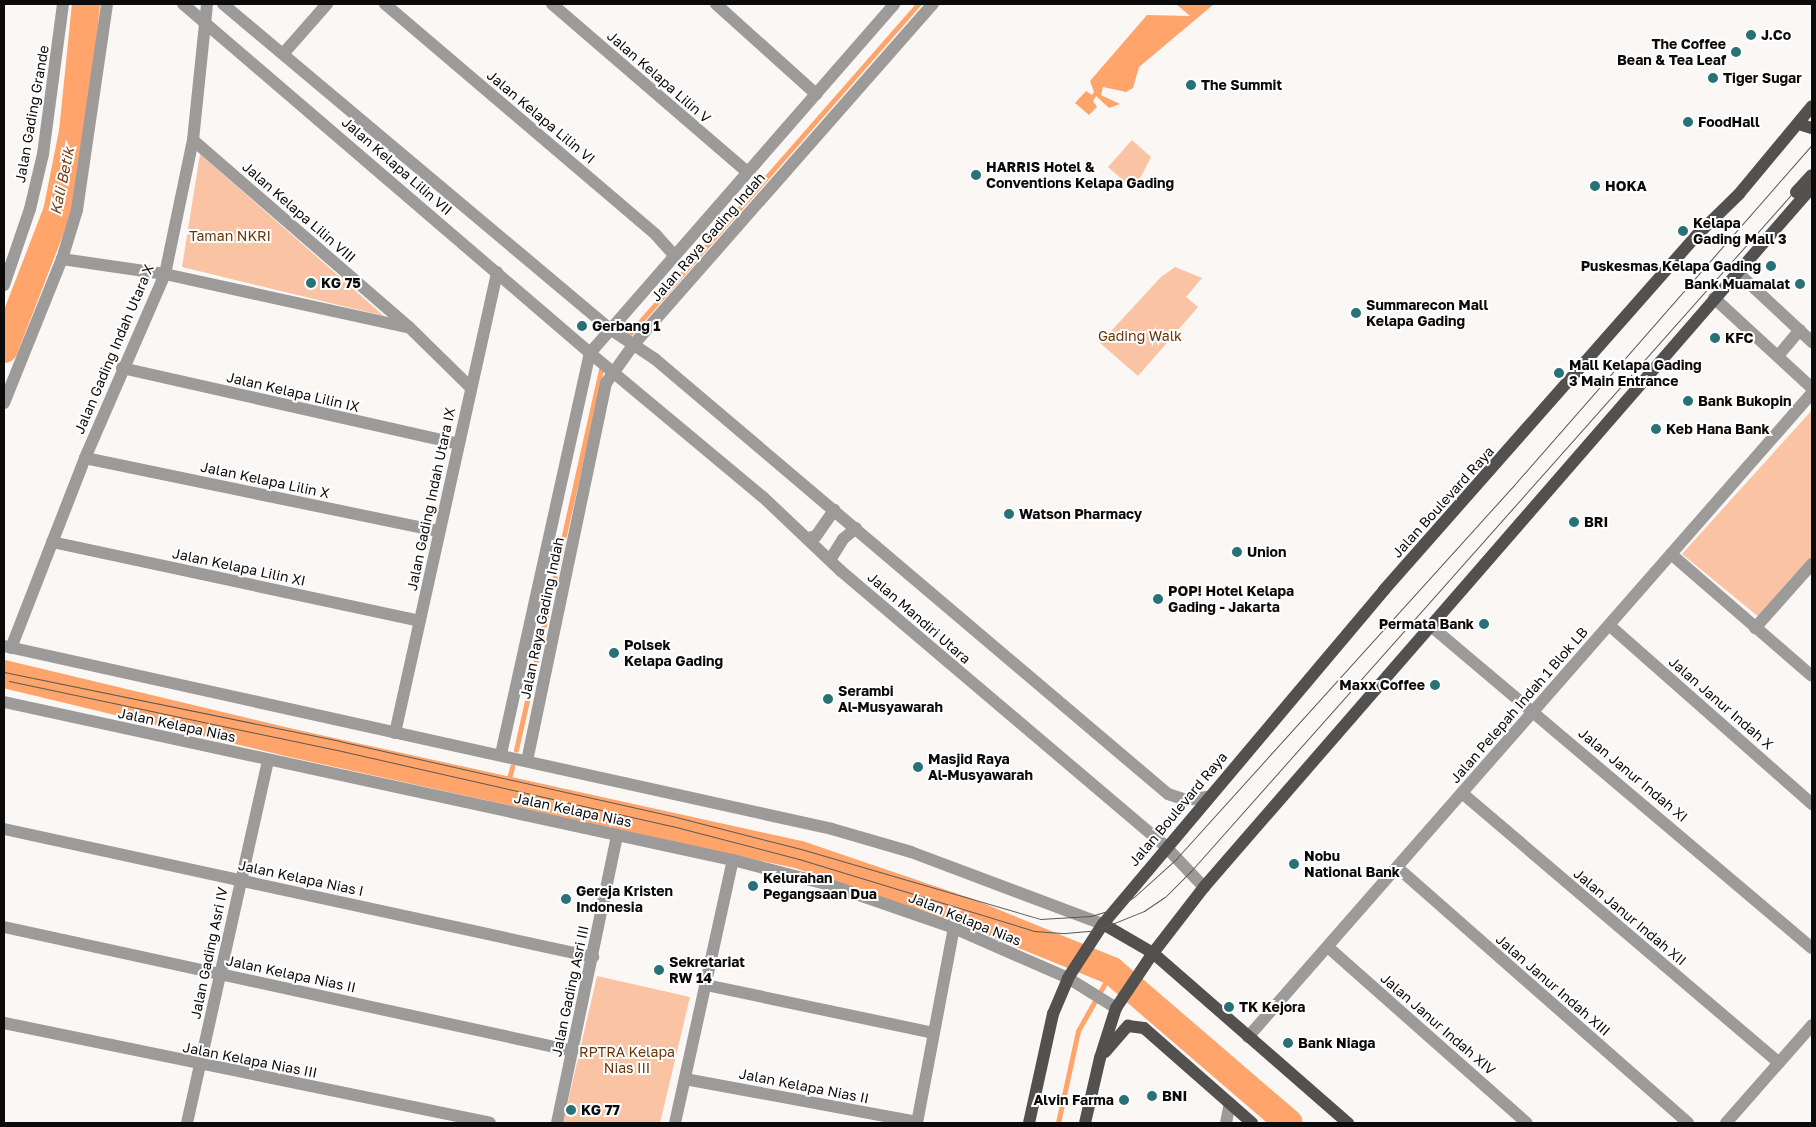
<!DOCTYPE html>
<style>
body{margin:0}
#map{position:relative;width:1816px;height:1127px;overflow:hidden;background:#faf7f5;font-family:"Golos Text",sans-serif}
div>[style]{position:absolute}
.green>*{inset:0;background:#fac4a4}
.water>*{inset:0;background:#ffa56c}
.stream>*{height:4.5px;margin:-2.25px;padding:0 2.25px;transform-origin:2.25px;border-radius:2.25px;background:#ffa56c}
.river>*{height:28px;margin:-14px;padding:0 14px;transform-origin:14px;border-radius:14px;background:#ffa56c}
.minor>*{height:12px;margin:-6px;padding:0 6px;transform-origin:6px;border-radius:6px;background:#9d9b9a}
.major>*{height:12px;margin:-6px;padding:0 6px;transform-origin:6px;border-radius:6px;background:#535150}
.tram>*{height:1px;margin:-0.5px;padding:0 0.5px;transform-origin:0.5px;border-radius:0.5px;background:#5b5958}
.dots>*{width:14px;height:14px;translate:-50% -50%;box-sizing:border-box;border:2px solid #fff;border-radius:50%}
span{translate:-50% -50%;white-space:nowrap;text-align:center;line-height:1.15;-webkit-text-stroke:4px #fff;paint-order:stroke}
.poi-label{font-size:14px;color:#0c0b0b;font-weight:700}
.left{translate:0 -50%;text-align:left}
.right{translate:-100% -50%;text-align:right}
.street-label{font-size:14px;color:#0c0b0b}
.park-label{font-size:14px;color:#6b3306}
.water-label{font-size:15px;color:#753c13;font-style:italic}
.frame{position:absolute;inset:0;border:5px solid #0c0b0b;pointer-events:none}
</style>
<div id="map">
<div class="green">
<i style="clip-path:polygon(1132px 140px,1151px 157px,1134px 190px,1108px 167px)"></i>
<i style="clip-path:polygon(200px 154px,384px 316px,182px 267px)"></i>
<i style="clip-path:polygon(1175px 267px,1202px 278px,1186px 297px,1198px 307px,1138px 376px,1100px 343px,1161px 277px)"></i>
<i style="clip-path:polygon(1812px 410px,1812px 560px,1760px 618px,1682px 554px)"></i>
<i style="clip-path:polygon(597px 976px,690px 997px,660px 1123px,563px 1123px)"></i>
</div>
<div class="water">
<i style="clip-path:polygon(1176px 4px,1214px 4px,1139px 67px,1133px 88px,1126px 92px,1103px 87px,1101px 95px,1120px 104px,1109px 108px,1096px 96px,1093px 101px,1097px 107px,1089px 115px,1075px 103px,1086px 91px,1092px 95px,1094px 92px,1090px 81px,1147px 15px,1190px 16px)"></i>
</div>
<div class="stream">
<i style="left:626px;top:338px;width:444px;rotate:-48.8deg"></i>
<i style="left:516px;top:750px;width:394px;rotate:-77.4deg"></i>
<i style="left:506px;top:790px;width:24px;rotate:-75deg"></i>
<i style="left:1058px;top:1123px;width:94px;rotate:-77.7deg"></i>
<i style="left:1078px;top:1031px;width:69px;rotate:-60.5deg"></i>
</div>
<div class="river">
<i style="left:4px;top:349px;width:147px;rotate:-68.9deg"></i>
<i style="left:57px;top:212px;width:82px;rotate:-78.7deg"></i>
<i style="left:73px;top:132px;width:129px;rotate:-84.2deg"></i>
<i style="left:4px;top:674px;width:291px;rotate:13.5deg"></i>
<i style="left:287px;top:742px;width:525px;rotate:12.42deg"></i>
<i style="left:800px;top:855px;width:180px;rotate:18.8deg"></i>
<i style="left:970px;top:913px;width:153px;rotate:22.2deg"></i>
<i style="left:1112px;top:971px;width:233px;rotate:40.7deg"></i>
</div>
<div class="minor">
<i style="left:183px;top:4px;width:536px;rotate:40.61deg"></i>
<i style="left:590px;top:353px;width:225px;rotate:39.8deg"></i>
<i style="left:763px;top:497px;width:108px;rotate:43.5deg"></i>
<i style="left:841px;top:571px;width:425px;rotate:40.3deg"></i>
<i style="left:1165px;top:846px;width:57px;rotate:46.4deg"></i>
<i style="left:223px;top:4px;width:505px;rotate:40.02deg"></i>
<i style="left:610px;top:329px;width:54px;rotate:33.7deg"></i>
<i style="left:655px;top:359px;width:673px;rotate:40.3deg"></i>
<i style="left:1168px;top:794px;width:20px;rotate:18deg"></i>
<i style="left:1187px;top:800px;width:20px;rotate:-9deg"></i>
<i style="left:385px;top:4px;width:356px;rotate:40.4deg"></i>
<i style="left:656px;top:235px;width:28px;rotate:48deg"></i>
<i style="left:552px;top:4px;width:257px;rotate:40.7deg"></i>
<i style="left:716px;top:4px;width:135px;rotate:42deg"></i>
<i style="left:283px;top:54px;width:67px;rotate:-48.7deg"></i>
<i style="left:193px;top:140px;width:286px;rotate:40.9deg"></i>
<i style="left:409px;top:327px;width:86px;rotate:44.5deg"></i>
<i style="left:62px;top:259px;width:104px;rotate:8.3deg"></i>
<i style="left:165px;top:274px;width:248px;rotate:12.4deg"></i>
<i style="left:1737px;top:272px;width:103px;rotate:43deg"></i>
<i style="left:4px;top:285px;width:80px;rotate:-71.1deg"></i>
<i style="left:30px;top:209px;width:57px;rotate:-76.7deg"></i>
<i style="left:43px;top:154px;width:151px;rotate:-82.4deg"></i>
<i style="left:1714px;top:298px;width:133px;rotate:42.6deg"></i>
<i style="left:1778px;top:356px;width:34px;rotate:-50deg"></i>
<i style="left:122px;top:368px;width:344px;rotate:12.7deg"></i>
<i style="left:4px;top:403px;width:155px;rotate:-68.1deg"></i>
<i style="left:62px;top:259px;width:51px;rotate:-73deg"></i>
<i style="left:77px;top:210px;width:208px;rotate:-81.7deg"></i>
<i style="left:85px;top:458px;width:361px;rotate:11.7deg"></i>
<i style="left:808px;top:538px;width:8px;rotate:-14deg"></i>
<i style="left:816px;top:536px;width:32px;rotate:-55deg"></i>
<i style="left:52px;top:542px;width:376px;rotate:12.1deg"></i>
<i style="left:1671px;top:554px;width:186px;rotate:40.9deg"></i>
<i style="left:830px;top:560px;width:25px;rotate:-58deg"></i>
<i style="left:843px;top:539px;width:17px;rotate:-40deg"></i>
<i style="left:1609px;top:625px;width:271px;rotate:41.4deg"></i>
<i style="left:1432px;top:627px;width:497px;rotate:40.2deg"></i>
<i style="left:1755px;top:628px;width:86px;rotate:-48.3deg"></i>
<i style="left:4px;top:646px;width:848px;rotate:12.46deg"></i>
<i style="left:832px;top:829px;width:82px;rotate:16.2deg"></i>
<i style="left:911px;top:852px;width:205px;rotate:20.6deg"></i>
<i style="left:11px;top:648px;width:204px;rotate:-68.7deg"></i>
<i style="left:85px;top:458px;width:201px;rotate:-66.5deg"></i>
<i style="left:165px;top:274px;width:137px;rotate:-78.2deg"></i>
<i style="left:193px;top:140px;width:137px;rotate:-84.1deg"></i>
<i style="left:4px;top:702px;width:746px;rotate:12.23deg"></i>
<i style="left:733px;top:860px;width:100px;rotate:14.5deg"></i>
<i style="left:830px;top:885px;width:131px;rotate:19.1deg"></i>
<i style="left:954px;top:928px;width:124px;rotate:23.7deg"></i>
<i style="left:1068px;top:978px;width:57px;rotate:32deg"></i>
<i style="left:395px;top:733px;width:472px;rotate:-77.5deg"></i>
<i style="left:501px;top:754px;width:411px;rotate:-77.5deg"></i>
<i style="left:590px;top:353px;width:463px;rotate:-48.9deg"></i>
<i style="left:527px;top:761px;width:386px;rotate:-78.2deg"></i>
<i style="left:606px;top:383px;width:48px;rotate:-54.3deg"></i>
<i style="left:634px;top:344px;width:453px;rotate:-48.7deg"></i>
<i style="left:1462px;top:793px;width:416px;rotate:40.4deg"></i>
<i style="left:4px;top:829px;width:603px;rotate:12.26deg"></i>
<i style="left:1398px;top:868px;width:386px;rotate:41.3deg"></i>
<i style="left:4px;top:927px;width:582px;rotate:12.29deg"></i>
<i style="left:1329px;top:948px;width:264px;rotate:41.5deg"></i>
<i style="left:706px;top:985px;width:232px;rotate:11.9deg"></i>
<i style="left:4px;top:1023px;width:496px;rotate:11.6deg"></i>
<i style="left:1248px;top:1037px;width:856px;rotate:-48.79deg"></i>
<i style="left:685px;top:1079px;width:236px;rotate:10.5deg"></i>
<i style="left:187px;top:1123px;width:372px;rotate:-77.4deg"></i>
<i style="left:557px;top:1123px;width:294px;rotate:-78.2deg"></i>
<i style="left:675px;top:1123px;width:269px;rotate:-77.6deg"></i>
<i style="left:917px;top:1123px;width:198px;rotate:-79.3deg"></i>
<i style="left:1226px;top:1123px;width:20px;rotate:-79deg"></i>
<i style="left:1726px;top:1123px;width:130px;rotate:-48.7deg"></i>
</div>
<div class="major">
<i style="left:1802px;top:125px;width:10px;rotate:17deg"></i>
<i style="left:1796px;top:192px;width:23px;rotate:-47deg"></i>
<i style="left:1103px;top:924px;width:58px;rotate:30.1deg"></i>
<i style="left:1153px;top:953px;width:259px;rotate:41.1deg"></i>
<i style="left:1105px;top:1052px;width:35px;rotate:-49deg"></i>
<i style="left:1128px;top:1026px;width:16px;rotate:7deg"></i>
<i style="left:1144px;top:1028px;width:144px;rotate:41.3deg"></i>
<i style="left:1029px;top:1123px;width:112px;rotate:-77.6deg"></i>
<i style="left:1053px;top:1014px;width:39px;rotate:-67deg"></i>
<i style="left:1068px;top:978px;width:64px;rotate:-57.1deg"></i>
<i style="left:1103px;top:924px;width:436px;rotate:-49.9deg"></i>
<i style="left:1384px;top:590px;width:472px;rotate:-48.6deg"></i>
<i style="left:1696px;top:236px;width:60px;rotate:-44.3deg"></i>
<i style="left:1739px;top:194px;width:114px;rotate:-50.3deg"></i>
<i style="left:1085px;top:1123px;width:67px;rotate:-77deg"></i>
<i style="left:1100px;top:1058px;width:52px;rotate:-72.3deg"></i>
<i style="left:1116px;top:1008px;width:66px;rotate:-56.1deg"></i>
<i style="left:1153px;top:953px;width:83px;rotate:-52.3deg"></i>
<i style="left:1204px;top:887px;width:927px;rotate:-49.02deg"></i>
</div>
<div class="tram">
<i style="left:4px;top:672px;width:342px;rotate:11.6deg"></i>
<i style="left:339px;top:741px;width:345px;rotate:12.7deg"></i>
<i style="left:676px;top:817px;width:129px;rotate:14.4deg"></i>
<i style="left:801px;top:849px;width:249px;rotate:16.3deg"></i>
<i style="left:1040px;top:919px;width:51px;rotate:-3.4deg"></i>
<i style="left:1091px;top:916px;width:24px;rotate:-17deg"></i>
<i style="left:1114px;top:909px;width:23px;rotate:-31deg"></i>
<i style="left:1134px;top:897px;width:57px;rotate:-42.1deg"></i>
<i style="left:1176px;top:859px;width:504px;rotate:-47.89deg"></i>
<i style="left:1514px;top:485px;width:452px;rotate:-48.8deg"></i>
<i style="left:9px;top:681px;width:335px;rotate:11.9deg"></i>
<i style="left:337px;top:750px;width:344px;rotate:12.8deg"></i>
<i style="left:672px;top:826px;width:131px;rotate:14.6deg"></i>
<i style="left:799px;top:859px;width:246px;rotate:17deg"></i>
<i style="left:1034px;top:931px;width:31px;rotate:4deg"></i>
<i style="left:1065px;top:933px;width:32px;rotate:-5deg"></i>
<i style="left:1097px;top:930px;width:51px;rotate:-22deg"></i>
<i style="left:1144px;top:911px;width:25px;rotate:-34deg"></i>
<i style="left:1165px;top:897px;width:37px;rotate:-45deg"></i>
<i style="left:1191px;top:871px;width:936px;rotate:-48.42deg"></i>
</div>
<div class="dots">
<i style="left:1751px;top:35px;background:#277177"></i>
<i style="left:1736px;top:52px;background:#277177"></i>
<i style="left:1713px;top:78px;background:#277177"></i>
<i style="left:1191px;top:85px;background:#277177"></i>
<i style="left:1688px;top:122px;background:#277177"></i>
<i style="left:976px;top:175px;background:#277177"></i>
<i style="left:1595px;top:186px;background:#277177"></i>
<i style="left:1683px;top:231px;background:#277177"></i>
<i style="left:1771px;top:266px;background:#277177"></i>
<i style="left:311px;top:283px;background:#277177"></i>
<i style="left:1800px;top:284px;background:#277177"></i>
<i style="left:1356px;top:313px;background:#277177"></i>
<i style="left:582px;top:326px;background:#277177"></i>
<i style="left:1715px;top:338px;background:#277177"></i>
<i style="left:1559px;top:373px;background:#277177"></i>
<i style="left:1688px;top:401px;background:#277177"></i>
<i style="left:1656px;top:429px;background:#277177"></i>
<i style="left:1009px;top:514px;background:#277177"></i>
<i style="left:1574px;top:522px;background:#277177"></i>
<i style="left:1237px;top:552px;background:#277177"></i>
<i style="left:1158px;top:599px;background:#277177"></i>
<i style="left:1484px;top:624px;background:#277177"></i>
<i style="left:614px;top:653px;background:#277177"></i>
<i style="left:1435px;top:685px;background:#277177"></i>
<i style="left:828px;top:699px;background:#277177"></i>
<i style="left:918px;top:767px;background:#277177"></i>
<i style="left:1294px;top:864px;background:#277177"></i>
<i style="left:753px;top:886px;background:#277177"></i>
<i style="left:566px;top:899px;background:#277177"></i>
<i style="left:659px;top:970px;background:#277177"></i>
<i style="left:1229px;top:1007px;background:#277177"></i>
<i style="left:1288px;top:1043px;background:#277177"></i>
<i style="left:1152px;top:1096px;background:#277177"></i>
<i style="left:1124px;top:1100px;background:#277177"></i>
<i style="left:571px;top:1110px;background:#277177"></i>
</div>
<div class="poi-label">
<span class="left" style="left:1761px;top:35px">J.Co</span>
<span class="right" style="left:1726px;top:52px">The Coffee<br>Bean &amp; Tea Leaf</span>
<span class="left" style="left:1723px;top:78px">Tiger Sugar</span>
<span class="left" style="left:1201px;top:85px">The Summit</span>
<span class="left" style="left:1698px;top:122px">FoodHall</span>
<span class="left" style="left:986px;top:175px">HARRIS Hotel &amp;<br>Conventions Kelapa Gading</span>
<span class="left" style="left:1605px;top:186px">HOKA</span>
<span class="left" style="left:1693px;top:231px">Kelapa<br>Gading Mall 3</span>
<span class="right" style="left:1761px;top:266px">Puskesmas Kelapa Gading</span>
<span class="left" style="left:321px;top:283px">KG 75</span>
<span class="right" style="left:1790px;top:284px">Bank Muamalat</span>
<span class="left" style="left:1366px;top:313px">Summarecon Mall<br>Kelapa Gading</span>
<span class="left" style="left:592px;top:326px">Gerbang 1</span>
<span class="left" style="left:1725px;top:338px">KFC</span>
<span class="left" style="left:1569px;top:373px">Mall Kelapa Gading<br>3 Main Entrance</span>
<span class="left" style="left:1698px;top:401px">Bank Bukopin</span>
<span class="left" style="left:1666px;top:429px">Keb Hana Bank</span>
<span class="left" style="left:1019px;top:514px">Watson Pharmacy</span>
<span class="left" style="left:1584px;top:522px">BRI</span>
<span class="left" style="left:1247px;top:552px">Union</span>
<span class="left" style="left:1168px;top:599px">POP! Hotel Kelapa<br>Gading - Jakarta</span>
<span class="right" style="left:1474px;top:624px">Permata Bank</span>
<span class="left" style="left:624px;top:653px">Polsek<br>Kelapa Gading</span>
<span class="right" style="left:1425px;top:685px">Maxx Coffee</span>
<span class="left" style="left:838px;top:699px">Serambi<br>Al-Musyawarah</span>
<span class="left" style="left:928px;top:767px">Masjid Raya<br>Al-Musyawarah</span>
<span class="left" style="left:1304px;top:864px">Nobu<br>National Bank</span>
<span class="left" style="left:763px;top:886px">Kelurahan<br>Pegangsaan Dua</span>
<span class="left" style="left:576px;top:899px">Gereja Kristen<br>Indonesia</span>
<span class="left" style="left:669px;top:970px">Sekretariat<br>RW 14</span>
<span class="left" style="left:1239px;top:1007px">TK Kejora</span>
<span class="left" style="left:1298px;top:1043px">Bank Niaga</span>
<span class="left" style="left:1162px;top:1096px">BNI</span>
<span class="right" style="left:1114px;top:1100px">Alvin Farma</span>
<span class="left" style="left:581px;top:1110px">KG 77</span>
</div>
<div class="street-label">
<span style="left:659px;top:77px;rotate:41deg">Jalan Kelapa Lilin V</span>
<span style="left:32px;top:114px;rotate:-80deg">Jalan Gading Grande</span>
<span style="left:541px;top:117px;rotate:40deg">Jalan Kelapa Lilin VI</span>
<span style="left:397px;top:166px;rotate:41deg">Jalan Kelapa Lilin VII</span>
<span style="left:299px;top:212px;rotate:41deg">Jalan Kelapa Lilin VIII</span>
<span style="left:708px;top:237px;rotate:-49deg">Jalan Raya Gading Indah</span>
<span style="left:114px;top:349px;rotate:-67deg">Jalan Gading Indah Utara X</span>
<span style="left:293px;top:392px;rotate:13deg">Jalan Kelapa Lilin IX</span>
<span style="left:265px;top:480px;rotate:12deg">Jalan Kelapa Lilin X</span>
<span style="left:431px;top:499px;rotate:-78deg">Jalan Gading Indah Utara IX</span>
<span style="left:1443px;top:502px;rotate:-48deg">Jalan Boulevard Raya</span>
<span style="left:239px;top:567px;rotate:12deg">Jalan Kelapa Lilin XI</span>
<span style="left:542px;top:618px;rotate:-78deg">Jalan Raya Gading Indah</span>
<span style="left:919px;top:618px;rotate:41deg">Jalan Mandiri Utara</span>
<span style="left:1721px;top:703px;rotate:41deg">Jalan Janur Indah X</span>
<span style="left:1519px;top:705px;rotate:-49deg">Jalan Pelepah Indah 1 Blok LB</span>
<span style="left:177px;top:725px;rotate:12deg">Jalan Kelapa Nias</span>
<span style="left:1633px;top:775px;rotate:40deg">Jalan Janur Indah XI</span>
<span style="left:1178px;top:809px;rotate:-50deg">Jalan Boulevard Raya</span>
<span style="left:573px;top:810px;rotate:12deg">Jalan Kelapa Nias</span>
<span style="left:301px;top:878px;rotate:12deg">Jalan Kelapa Nias I</span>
<span style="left:1630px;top:917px;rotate:40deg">Jalan Janur Indah XII</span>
<span style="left:965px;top:919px;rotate:22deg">Jalan Kelapa Nias</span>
<span style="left:209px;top:953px;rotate:-78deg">Jalan Gading Asri IV</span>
<span style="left:291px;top:974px;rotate:12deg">Jalan Kelapa Nias II</span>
<span style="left:1553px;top:985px;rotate:41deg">Jalan Janur Indah XIII</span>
<span style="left:570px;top:991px;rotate:-78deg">Jalan Gading Asri III</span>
<span style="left:1438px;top:1024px;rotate:41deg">Jalan Janur Indah XIV</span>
<span style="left:250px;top:1060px;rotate:11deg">Jalan Kelapa Nias III</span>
<span style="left:804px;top:1086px;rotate:11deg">Jalan Kelapa Nias II</span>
</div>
<div class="park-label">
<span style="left:230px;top:236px">Taman NKRI</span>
<span style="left:1140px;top:336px">Gading Walk</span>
<span style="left:627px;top:1060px">RPTRA Kelapa<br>Nias III</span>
</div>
<div class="water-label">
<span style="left:62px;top:181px;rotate:-78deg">Kali Betik</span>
</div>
<div class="frame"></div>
</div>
